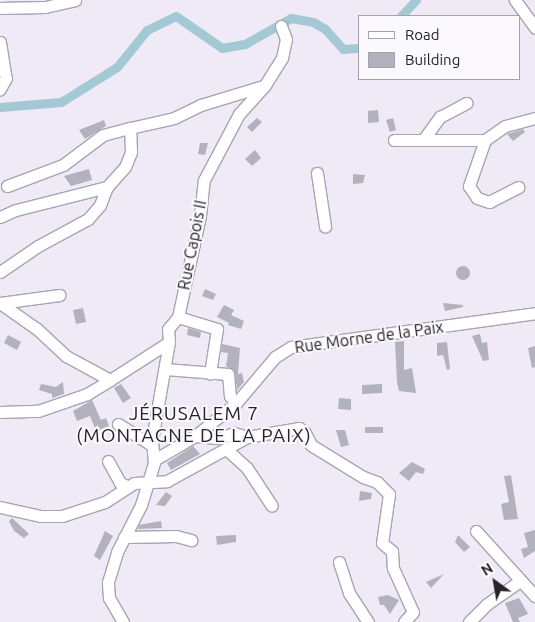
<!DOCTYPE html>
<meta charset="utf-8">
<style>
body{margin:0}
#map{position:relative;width:535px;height:622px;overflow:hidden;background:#f0eaf7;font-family:Ubuntu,sans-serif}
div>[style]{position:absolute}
.canal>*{height:9px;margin:-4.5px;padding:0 4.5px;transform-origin:4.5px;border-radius:4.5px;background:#a3c9d5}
.building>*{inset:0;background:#b2b1be}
.round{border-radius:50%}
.roads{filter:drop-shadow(1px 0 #a9a4b0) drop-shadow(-1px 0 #a9a4b0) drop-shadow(0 1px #a9a4b0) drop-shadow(0 -1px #a9a4b0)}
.minor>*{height:11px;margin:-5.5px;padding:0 5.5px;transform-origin:5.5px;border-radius:5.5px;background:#fff}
span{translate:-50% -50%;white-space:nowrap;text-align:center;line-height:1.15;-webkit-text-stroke:4px #fbf9fe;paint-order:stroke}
.street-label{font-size:16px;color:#252328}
.quarter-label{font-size:19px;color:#252328;letter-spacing:1px}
.legend{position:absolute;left:358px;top:15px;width:162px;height:65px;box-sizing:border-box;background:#fbf9fe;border:1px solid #a5a3a8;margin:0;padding:6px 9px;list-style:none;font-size:15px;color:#252328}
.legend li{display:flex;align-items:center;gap:10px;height:25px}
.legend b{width:25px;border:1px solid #a5a3a8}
.north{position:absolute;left:470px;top:557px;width:50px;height:50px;-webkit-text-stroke:4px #fbf9fe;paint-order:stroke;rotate:328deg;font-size:14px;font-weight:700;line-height:20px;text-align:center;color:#252328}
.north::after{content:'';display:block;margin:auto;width:18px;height:22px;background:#252328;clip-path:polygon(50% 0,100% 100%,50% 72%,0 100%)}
</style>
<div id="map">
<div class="canal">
<i style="left:401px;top:16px;width:22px;rotate:-47deg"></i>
<i style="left:0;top:107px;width:61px;rotate:-4.7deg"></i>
<i style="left:61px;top:102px;width:66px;rotate:-32deg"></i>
<i style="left:117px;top:67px;width:48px;rotate:-51deg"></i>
<i style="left:147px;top:30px;width:32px;rotate:-26deg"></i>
<i style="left:176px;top:16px;width:56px;rotate:34.8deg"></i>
<i style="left:222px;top:48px;width:23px;rotate:-10deg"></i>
<i style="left:245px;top:44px;width:53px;rotate:-29.5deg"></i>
<i style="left:291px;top:18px;width:22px;rotate:10deg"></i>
<i style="left:313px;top:22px;width:14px;rotate:30deg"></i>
<i style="left:325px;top:29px;width:27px;rotate:48deg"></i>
<i style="left:343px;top:49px;width:16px;rotate:-4deg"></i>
</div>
<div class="building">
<i style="clip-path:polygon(378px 110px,379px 122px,368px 123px,368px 111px)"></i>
<i style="clip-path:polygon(257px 118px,262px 122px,252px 132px,247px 127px)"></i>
<i style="clip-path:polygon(393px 118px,396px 130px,390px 132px,386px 120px)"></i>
<i style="clip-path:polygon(104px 120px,106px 126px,85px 139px,79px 130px)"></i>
<i style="clip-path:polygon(523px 129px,525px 132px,513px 141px,507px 134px)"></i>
<i style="clip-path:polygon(200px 143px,208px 143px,205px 155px,198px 154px)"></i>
<i style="clip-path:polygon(255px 150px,261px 158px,252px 166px,245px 159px)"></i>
<i style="clip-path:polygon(89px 169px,92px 180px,71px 186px,64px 176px)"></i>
<i style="clip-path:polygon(353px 174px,365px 175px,363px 183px,353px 184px)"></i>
<i class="round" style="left:456px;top:266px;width:14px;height:14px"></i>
<i style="clip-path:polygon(205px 289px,216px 294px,213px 300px,202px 296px)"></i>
<i style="clip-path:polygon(443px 303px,463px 305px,463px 307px,445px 311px)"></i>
<i style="clip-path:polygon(224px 305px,234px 310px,231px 315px,244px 321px,241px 329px,228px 325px,229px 323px,217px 317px)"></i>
<i style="clip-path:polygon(83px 308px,86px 322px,76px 324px,73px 310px)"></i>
<i style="clip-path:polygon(188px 328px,201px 332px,200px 338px,187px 335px)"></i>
<i style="clip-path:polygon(480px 334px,482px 343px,487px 342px,489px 360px,483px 361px,472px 336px)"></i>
<i style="clip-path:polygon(8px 335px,21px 342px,17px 350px,4px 343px)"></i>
<i style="clip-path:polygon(404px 341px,404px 370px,412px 368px,416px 393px,399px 391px,397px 382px,395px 342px)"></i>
<i style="clip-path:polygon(447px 342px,450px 369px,447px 370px,443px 355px,437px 356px,437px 343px)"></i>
<i style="clip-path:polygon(222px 344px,240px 348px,238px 374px,242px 373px,244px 382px,237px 390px,235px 373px,226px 366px,228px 353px,221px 352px)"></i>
<i style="clip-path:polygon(535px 346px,535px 367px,532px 368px,528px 348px)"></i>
<i style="clip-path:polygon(63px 382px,64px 394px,52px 398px,52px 394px,39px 390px,41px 384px,56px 387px)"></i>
<i style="clip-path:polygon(121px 384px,131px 398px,123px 403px,114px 388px)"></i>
<i style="clip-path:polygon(382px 384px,382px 393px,362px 394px,362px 385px)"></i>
<i style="clip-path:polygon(339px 398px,351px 399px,351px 410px,338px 409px)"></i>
<i style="clip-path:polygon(92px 400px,101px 420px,106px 418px,109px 426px,96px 431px,90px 416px,77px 421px,73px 411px)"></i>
<i style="clip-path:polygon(365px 427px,383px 427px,383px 433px,365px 433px)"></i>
<i style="clip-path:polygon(336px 430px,345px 430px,349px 445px,341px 447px)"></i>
<i style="clip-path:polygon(193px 446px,200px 454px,171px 470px,167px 463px)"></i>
<i style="clip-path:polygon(412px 462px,425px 469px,423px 474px,416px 472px,409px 481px,399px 473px)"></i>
<i style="clip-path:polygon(511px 475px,518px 519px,504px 520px,501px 504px,509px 502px,504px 476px)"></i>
<i style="clip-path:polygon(360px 491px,372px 493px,371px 499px,359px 501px)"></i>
<i style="clip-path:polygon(166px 492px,172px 496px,165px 506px,156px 505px)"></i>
<i style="clip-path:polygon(12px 518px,29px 534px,24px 538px,14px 531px,9px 521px)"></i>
<i style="clip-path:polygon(161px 521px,162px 528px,138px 529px,139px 525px)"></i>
<i style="clip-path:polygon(535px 530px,535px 551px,524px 558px,521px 549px,528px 547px,524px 533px)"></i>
<i style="clip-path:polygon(105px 531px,113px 536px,100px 560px,94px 556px)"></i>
<i style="clip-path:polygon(236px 535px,236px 542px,217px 545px,216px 536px)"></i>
<i style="clip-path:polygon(458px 535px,470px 547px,464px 552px,455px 542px)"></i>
<i style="clip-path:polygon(444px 574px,431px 588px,426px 582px)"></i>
<i style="clip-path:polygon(388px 595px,399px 600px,390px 614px,384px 605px,380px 605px,378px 597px)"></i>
<i style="clip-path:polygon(519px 598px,528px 614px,518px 618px,520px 622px,513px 622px,505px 603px)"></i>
</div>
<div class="roads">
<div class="minor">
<i style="left:515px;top:0;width:34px;rotate:54deg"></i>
<i style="left:0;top:8px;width:45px;rotate:-1.3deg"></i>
<i style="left:45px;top:7px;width:31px;rotate:-13deg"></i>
<i style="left:0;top:42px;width:36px;rotate:81deg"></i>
<i style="left:6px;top:78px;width:13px;rotate:119deg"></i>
<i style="left:394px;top:140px;width:91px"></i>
<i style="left:485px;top:140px;width:24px;rotate:-35deg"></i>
<i style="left:505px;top:126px;width:31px;rotate:-15deg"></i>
<i style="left:423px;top:140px;width:29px;rotate:-54deg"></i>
<i style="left:440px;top:117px;width:30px;rotate:-28deg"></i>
<i style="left:485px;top:140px;width:49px;rotate:109.2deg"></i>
<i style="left:469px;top:186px;width:14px;rotate:56deg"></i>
<i style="left:477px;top:198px;width:13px;rotate:18deg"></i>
<i style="left:489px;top:202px;width:33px;rotate:-27deg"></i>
<i style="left:317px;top:173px;width:54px;rotate:81.4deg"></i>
<i style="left:7px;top:186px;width:60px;rotate:-20.6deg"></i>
<i style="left:63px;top:165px;width:50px;rotate:-36.9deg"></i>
<i style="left:103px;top:135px;width:28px;rotate:-15deg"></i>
<i style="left:0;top:217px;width:17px;rotate:-24deg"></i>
<i style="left:16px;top:210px;width:94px;rotate:-14.2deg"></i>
<i style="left:107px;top:187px;width:27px;rotate:-48deg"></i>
<i style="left:125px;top:167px;width:16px;rotate:-68deg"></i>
<i style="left:131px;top:152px;width:24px;rotate:-92deg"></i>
<i style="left:130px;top:128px;width:45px;rotate:-12.8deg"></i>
<i style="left:174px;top:118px;width:30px;rotate:-26deg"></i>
<i style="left:201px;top:105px;width:62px;rotate:-17deg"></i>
<i style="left:0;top:272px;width:46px;rotate:-34.4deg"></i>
<i style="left:38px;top:246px;width:57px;rotate:-28.4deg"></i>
<i style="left:88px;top:219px;width:18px;rotate:-49deg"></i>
<i style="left:100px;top:205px;width:19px;rotate:-69deg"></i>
<i style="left:0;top:303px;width:45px;rotate:35.1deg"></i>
<i style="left:37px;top:329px;width:40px;rotate:43deg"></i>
<i style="left:66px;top:356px;width:50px;rotate:28.6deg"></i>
<i style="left:110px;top:380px;width:70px;rotate:-32.8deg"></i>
<i style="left:0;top:303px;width:60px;rotate:-7.7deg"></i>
<i style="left:178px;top:317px;width:41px;rotate:17.1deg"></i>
<i style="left:217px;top:329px;width:45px;rotate:99deg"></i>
<i style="left:165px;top:369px;width:63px;rotate:4.5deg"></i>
<i style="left:228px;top:374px;width:22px;rotate:85deg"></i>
<i style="left:230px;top:396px;width:9px;rotate:49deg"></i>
<i style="left:0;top:412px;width:38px;rotate:-2deg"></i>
<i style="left:38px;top:411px;width:52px;rotate:-19.1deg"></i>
<i style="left:87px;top:394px;width:27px;rotate:-31deg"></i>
<i style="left:118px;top:424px;width:40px;rotate:32deg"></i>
<i style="left:195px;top:436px;width:25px;rotate:5deg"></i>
<i style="left:220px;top:438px;width:15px;rotate:-20deg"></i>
<i style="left:234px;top:433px;width:14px;rotate:17deg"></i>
<i style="left:247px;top:437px;width:53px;rotate:-9.8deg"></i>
<i style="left:299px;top:428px;width:8px;rotate:40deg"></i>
<i style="left:305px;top:433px;width:13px;rotate:63deg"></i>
<i style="left:311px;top:445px;width:61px;rotate:31.6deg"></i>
<i style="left:363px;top:477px;width:15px;rotate:20deg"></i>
<i style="left:377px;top:482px;width:17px;rotate:45deg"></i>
<i style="left:389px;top:494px;width:49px;rotate:98.1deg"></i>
<i style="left:382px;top:543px;width:13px;rotate:39deg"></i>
<i style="left:392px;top:551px;width:17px;rotate:87deg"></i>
<i style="left:393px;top:568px;width:48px;rotate:65.6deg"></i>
<i style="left:413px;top:612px;width:13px;rotate:132deg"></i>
<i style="left:226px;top:449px;width:28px;rotate:42deg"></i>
<i style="left:247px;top:468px;width:45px;rotate:56.7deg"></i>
<i style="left:154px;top:460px;width:48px;rotate:-30.3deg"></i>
<i style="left:195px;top:436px;width:53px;rotate:-38.8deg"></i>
<i style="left:236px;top:403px;width:60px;rotate:-49.7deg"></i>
<i style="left:275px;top:357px;width:19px;rotate:-32deg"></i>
<i style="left:291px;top:347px;width:246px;rotate:-7.9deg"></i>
<i style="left:108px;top:461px;width:25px;rotate:61deg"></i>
<i style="left:120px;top:483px;width:8px;rotate:23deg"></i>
<i style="left:0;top:507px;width:42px;rotate:12.4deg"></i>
<i style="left:41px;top:516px;width:21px"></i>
<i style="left:62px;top:516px;width:45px;rotate:-18deg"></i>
<i style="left:105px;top:502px;width:35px;rotate:-33deg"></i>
<i style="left:134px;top:483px;width:33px;rotate:-3deg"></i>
<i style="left:167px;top:481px;width:91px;rotate:-28.8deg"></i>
<i style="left:476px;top:531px;width:88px;rotate:47.8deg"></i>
<i style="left:124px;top:537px;width:52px;rotate:-1.1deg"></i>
<i style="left:176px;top:536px;width:16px;rotate:15deg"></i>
<i style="left:339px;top:562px;width:33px;rotate:72deg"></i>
<i style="left:349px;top:593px;width:35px;rotate:57deg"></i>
<i style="left:123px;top:622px;width:28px;rotate:-120deg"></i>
<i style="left:109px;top:598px;width:16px;rotate:-94deg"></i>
<i style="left:108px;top:582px;width:31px;rotate:-73deg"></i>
<i style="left:117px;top:552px;width:53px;rotate:-62.9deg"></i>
<i style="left:141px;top:505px;width:44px;rotate:-72.8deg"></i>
<i style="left:154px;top:463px;width:23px;rotate:-95deg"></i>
<i style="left:152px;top:440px;width:99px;rotate:-80.2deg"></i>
<i style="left:169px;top:342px;width:13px;rotate:-94deg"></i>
<i style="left:168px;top:329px;width:16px;rotate:-50deg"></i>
<i style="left:178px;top:317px;width:103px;rotate:-77.7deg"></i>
<i style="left:200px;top:216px;width:36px;rotate:-84deg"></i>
<i style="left:204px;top:180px;width:75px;rotate:-62.1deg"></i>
<i style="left:239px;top:114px;width:39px;rotate:-48deg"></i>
<i style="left:265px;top:85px;width:32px;rotate:-58deg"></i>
<i style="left:282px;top:58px;width:19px;rotate:-78deg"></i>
<i style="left:286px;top:39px;width:14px;rotate:-111deg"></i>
<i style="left:469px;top:622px;width:25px;rotate:-45deg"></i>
<i style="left:487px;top:604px;width:40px;rotate:-34.9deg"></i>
</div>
</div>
<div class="street-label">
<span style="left:192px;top:245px;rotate:-79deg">Rue Capois II</span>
<span style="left:369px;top:337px;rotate:-8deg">Rue Morne de la Paix</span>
</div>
<div class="quarter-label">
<span style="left:194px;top:425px">JÉRUSALEM 7<br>(MONTAGNE DE LA PAIX)</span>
</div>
<ul class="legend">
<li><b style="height:6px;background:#fff"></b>Road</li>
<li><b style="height:14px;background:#b2b1be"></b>Building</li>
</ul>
<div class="north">N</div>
</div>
